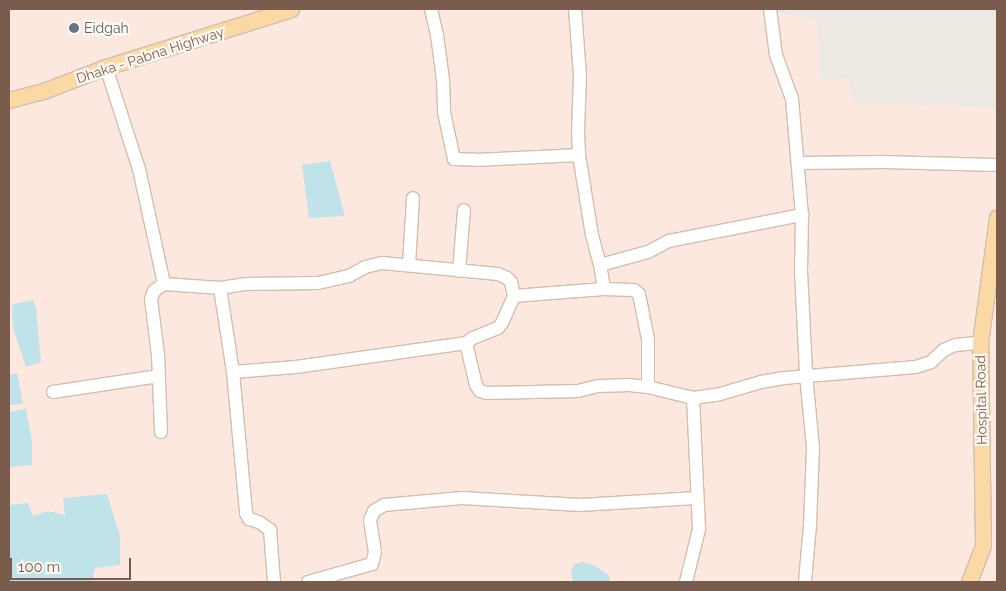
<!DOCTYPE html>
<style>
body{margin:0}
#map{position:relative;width:1006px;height:591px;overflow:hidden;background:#fdf6ec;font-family:Raleway,sans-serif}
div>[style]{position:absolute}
.commercial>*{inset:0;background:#fde8e0}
.industrial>*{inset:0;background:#efe9e4}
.water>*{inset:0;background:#bfe3e8}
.roads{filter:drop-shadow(1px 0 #d1beb0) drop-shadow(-1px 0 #d1beb0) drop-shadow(0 1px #d1beb0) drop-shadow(0 -1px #d1beb0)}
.minor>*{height:12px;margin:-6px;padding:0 6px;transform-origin:6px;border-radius:6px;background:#fff}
.major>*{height:15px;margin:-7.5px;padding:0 7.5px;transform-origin:7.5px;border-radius:7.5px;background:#fbd9a5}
.dots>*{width:14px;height:14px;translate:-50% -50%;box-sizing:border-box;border:2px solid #fffaf3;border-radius:50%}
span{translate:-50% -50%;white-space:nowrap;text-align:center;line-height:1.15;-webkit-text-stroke:4.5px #fffaf3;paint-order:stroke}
.worship-label{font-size:14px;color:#5b616d}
.left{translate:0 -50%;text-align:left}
.street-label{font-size:14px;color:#7a5c4d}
.frame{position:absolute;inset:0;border:10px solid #7a5c4d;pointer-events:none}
.scale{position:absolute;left:10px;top:558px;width:121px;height:22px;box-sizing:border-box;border:2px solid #7a5c4d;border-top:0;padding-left:6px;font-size:15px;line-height:18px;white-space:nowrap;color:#7a5c4d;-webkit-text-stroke:4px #fffaf3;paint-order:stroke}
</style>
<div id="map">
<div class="commercial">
<i style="clip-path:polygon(9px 9px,997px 9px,997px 582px,9px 582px)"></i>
</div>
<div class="industrial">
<i style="clip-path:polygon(774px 9px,997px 9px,997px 108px,852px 102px,848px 79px,820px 80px,817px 21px,774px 11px)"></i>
</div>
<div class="water">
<i style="clip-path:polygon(330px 161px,345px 216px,309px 218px,302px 165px)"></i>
<i style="clip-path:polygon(33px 300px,36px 308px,41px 362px,26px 367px,13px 328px,12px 308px,13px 304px)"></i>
<i style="clip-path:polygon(17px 373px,23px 404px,9px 405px,9px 375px)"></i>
<i style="clip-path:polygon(26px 409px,32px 440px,32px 465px,9px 467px,9px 412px)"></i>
<i style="clip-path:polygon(107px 494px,120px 536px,120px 565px,95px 568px,92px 582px,9px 582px,9px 505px,28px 503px,33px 516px,48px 511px,65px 515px,63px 498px)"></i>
<i style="clip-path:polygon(584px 562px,595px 566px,609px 575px,610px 582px,573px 582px,571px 570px,575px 564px)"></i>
</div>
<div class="roads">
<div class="minor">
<i style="left:431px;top:9px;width:27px;rotate:77deg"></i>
<i style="left:437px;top:35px;width:45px;rotate:82.4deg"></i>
<i style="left:443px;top:80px;width:32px;rotate:88deg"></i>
<i style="left:444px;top:112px;width:48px;rotate:78deg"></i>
<i style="left:454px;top:159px;width:23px;rotate:2deg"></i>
<i style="left:477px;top:160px;width:102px;rotate:-2.8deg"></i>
<i style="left:575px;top:9px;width:66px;rotate:85.7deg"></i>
<i style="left:580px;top:75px;width:58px;rotate:92deg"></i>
<i style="left:578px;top:133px;width:22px;rotate:87deg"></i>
<i style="left:579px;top:155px;width:81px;rotate:80.8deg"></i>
<i style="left:592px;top:235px;width:31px;rotate:75deg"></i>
<i style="left:770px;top:9px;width:46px;rotate:82.6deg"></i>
<i style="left:776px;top:55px;width:47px;rotate:70deg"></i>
<i style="left:792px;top:99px;width:116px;rotate:85.1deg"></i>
<i style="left:802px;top:215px;width:56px;rotate:91deg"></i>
<i style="left:801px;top:271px;width:104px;rotate:87.2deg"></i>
<i style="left:806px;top:375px;width:73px;rotate:84.5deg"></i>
<i style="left:813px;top:448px;width:77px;rotate:92.2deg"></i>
<i style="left:810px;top:525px;width:57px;rotate:95deg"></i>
<i style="left:106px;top:67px;width:107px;rotate:72.1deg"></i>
<i style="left:139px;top:169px;width:118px;rotate:77.7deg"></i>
<i style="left:164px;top:284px;width:56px;rotate:4.1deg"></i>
<i style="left:220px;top:288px;width:85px;rotate:81.2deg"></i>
<i style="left:233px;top:372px;width:142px;rotate:84.7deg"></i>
<i style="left:246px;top:513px;width:7px;rotate:63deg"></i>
<i style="left:249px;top:519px;width:10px;rotate:17deg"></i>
<i style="left:259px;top:522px;width:14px;rotate:36deg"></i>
<i style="left:270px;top:530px;width:52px;rotate:85.6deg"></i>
<i style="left:798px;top:163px;width:85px;rotate:-0.7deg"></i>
<i style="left:883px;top:162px;width:114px;rotate:1.5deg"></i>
<i style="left:409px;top:265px;width:67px;rotate:-86.6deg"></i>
<i style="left:459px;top:271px;width:61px;rotate:-85.3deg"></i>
<i style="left:220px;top:288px;width:25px;rotate:-9deg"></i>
<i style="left:245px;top:284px;width:73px;rotate:-0.8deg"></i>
<i style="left:318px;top:283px;width:32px;rotate:-13deg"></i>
<i style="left:349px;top:276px;width:18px;rotate:-29deg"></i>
<i style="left:365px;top:267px;width:17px;rotate:-13deg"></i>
<i style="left:382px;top:263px;width:117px;rotate:5.4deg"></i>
<i style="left:498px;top:274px;width:10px;rotate:24deg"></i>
<i style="left:507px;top:278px;width:6px;rotate:45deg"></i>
<i style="left:511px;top:282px;width:14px;rotate:78deg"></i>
<i style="left:604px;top:289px;width:30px;rotate:2deg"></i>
<i style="left:634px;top:290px;width:6px;rotate:39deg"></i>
<i style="left:639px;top:294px;width:46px;rotate:78.7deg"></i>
<i style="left:648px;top:339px;width:48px;rotate:90deg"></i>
<i style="left:466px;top:343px;width:43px;rotate:76.6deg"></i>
<i style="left:476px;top:385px;width:7px;rotate:56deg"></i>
<i style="left:480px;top:391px;width:7px;rotate:16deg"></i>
<i style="left:487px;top:393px;width:91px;rotate:-1.3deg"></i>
<i style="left:578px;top:391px;width:21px;rotate:-14deg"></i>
<i style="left:598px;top:386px;width:31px;rotate:-2deg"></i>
<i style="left:629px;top:385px;width:19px;rotate:6deg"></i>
<i style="left:648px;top:387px;width:46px;rotate:13.7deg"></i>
<i style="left:693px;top:398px;width:27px;rotate:-8deg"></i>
<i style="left:720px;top:394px;width:43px;rotate:-16.3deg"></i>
<i style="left:761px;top:382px;width:23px;rotate:-10deg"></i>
<i style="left:784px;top:378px;width:132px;rotate:-4.8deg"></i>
<i style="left:916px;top:367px;width:16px;rotate:-18deg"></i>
<i style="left:931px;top:362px;width:18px;rotate:-43deg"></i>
<i style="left:944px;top:350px;width:12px;rotate:-24deg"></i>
<i style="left:955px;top:345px;width:25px;rotate:-5deg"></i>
<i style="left:233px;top:372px;width:63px;rotate:-4.5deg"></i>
<i style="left:296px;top:367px;width:172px;rotate:-8deg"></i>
<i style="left:466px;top:343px;width:9px;rotate:-36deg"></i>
<i style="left:473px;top:338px;width:27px;rotate:-22deg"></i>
<i style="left:498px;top:328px;width:6px;rotate:-51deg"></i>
<i style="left:502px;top:323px;width:30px;rotate:-66deg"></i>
<i style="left:514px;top:296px;width:90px;rotate:-4.4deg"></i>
<i style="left:604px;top:289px;width:24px;rotate:-99deg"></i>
<i style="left:600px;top:265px;width:50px;rotate:-15.2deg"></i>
<i style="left:648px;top:252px;width:24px;rotate:-28deg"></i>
<i style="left:669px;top:241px;width:136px;rotate:-11.1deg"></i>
<i style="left:53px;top:392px;width:107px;rotate:-8.6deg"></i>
<i style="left:161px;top:432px;width:77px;rotate:-92.2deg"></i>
<i style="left:158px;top:355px;width:56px;rotate:-97.1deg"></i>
<i style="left:151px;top:299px;width:9px;rotate:-69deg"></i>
<i style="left:154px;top:291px;width:12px;rotate:-35deg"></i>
<i style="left:308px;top:582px;width:66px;rotate:-15.7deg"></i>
<i style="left:372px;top:564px;width:12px;rotate:-76deg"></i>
<i style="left:375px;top:552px;width:32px;rotate:-99deg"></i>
<i style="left:370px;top:520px;width:10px;rotate:-66deg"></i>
<i style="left:374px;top:511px;width:12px;rotate:-31deg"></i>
<i style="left:384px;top:505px;width:78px;rotate:-5.1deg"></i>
<i style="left:462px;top:498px;width:118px;rotate:3.4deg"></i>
<i style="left:580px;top:505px;width:117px;rotate:-3.4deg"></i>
<i style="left:686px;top:582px;width:55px;rotate:-76.2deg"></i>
<i style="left:699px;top:529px;width:131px;rotate:-92.6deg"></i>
</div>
<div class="major">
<i style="left:9px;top:100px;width:38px;rotate:-15deg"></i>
<i style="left:46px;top:90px;width:64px;rotate:-21deg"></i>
<i style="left:106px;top:67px;width:194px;rotate:-17.4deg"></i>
<i style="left:969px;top:582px;width:39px;rotate:-69deg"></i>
<i style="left:983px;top:546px;width:203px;rotate:-90.8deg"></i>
<i style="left:980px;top:343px;width:127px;rotate:-82.3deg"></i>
</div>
</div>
<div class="dots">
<i style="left:74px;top:28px;background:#6b7280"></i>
</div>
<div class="worship-label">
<span class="left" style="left:84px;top:28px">Eidgah</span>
</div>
<div class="street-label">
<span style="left:150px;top:55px;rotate:-18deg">Dhaka - Pabna Highway</span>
<span style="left:981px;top:400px;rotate:-91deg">Hospital Road</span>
</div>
<div class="frame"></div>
<div class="scale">100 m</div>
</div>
